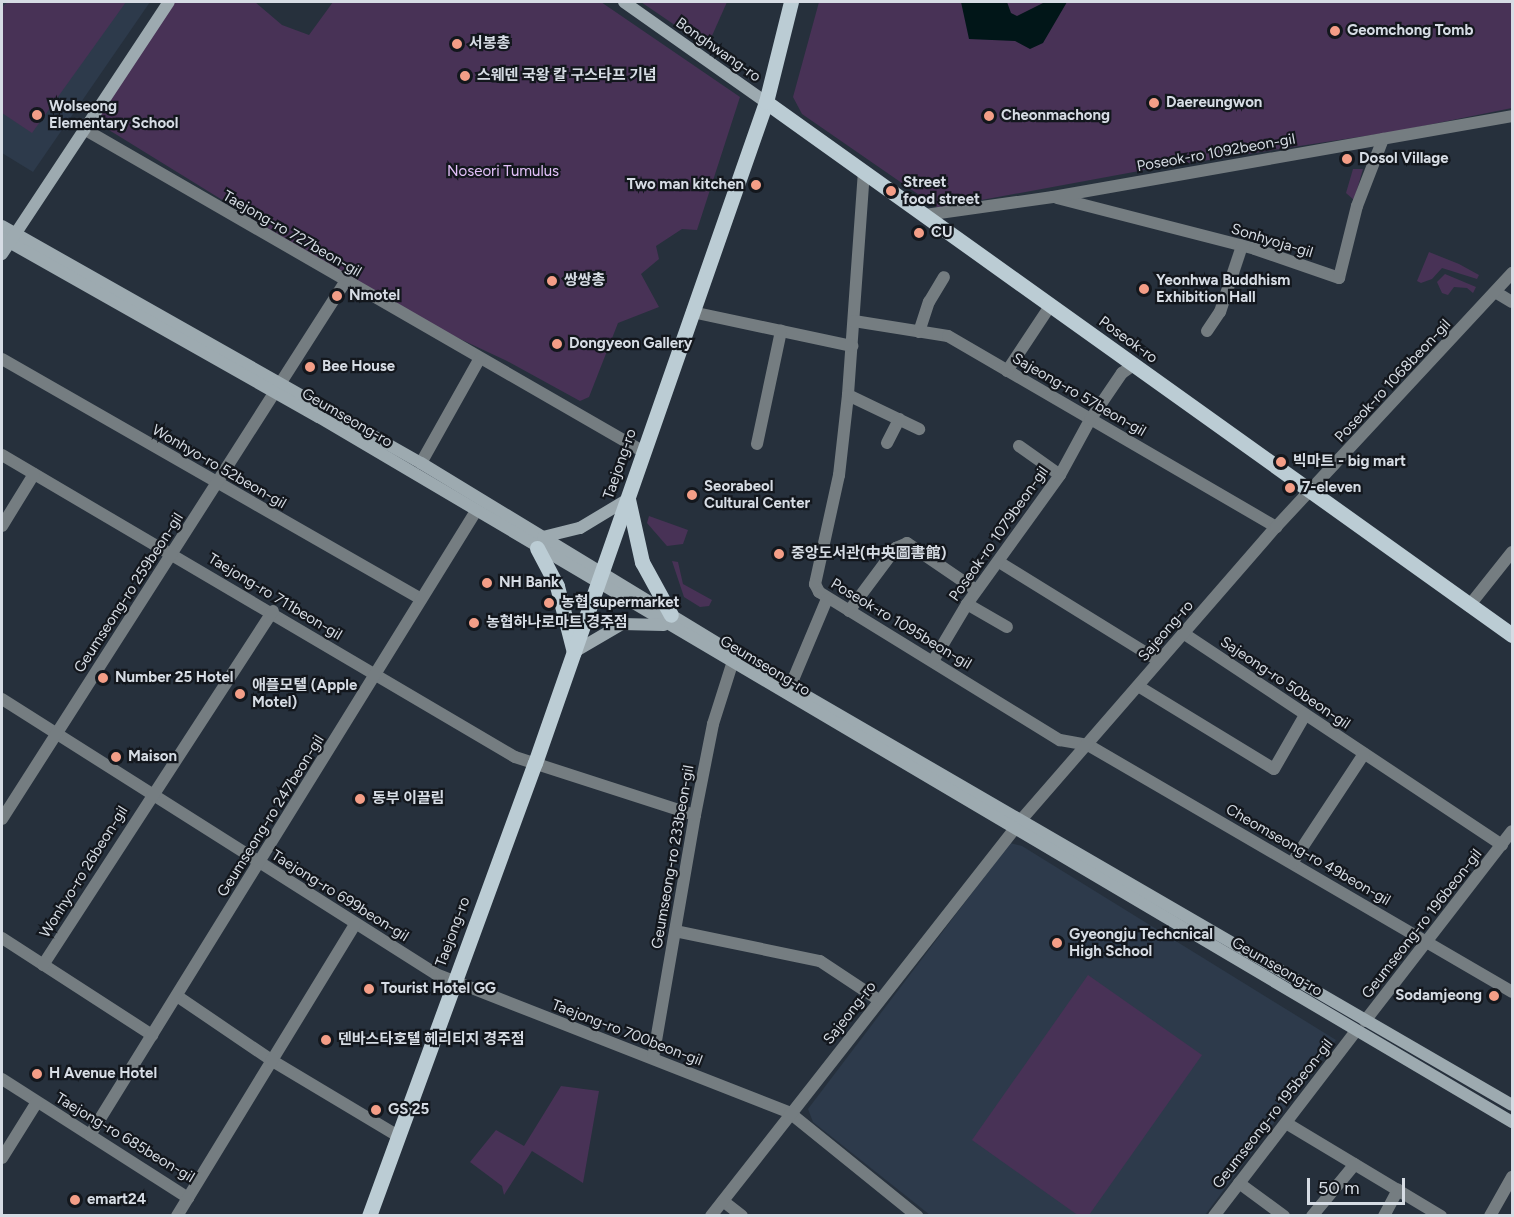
<!DOCTYPE html>
<meta charset="utf-8">
<style>
body{margin:0}
#map{position:relative;width:1514px;height:1217px;overflow:hidden;background:#26303c;font-family:Figtree,"Noto Sans KR",sans-serif}
div>[style]{position:absolute}
.built>*{inset:0;background:#2d3a4b}
.green>*{inset:0;background:#483256}
.water>*{inset:0;background:#011618}
.street>*{height:12px;margin:-6px;padding:0 6px;transform-origin:6px;border-radius:6px;background:#757d81}
.secondary>*{height:12px;margin:-6px;padding:0 6px;transform-origin:6px;border-radius:6px;background:#9daab0}
.primary>*{height:15px;margin:-7.5px;padding:0 7.5px;transform-origin:7.5px;border-radius:7.5px;background:#bbccd4}
.dots>*{width:16px;height:16px;translate:-50% -50%;box-sizing:border-box;border:3px solid #13171d;border-radius:50%}
span{translate:-50% -50%;white-space:nowrap;text-align:center;line-height:1.15;-webkit-text-stroke:4.5px #13171d;paint-order:stroke}
.poi-label{font-size:15px;color:#d6dce4;font-weight:700}
.left{translate:0 -50%;text-align:left}
.right{translate:-100% -50%;text-align:right}
.street-label{font-size:15px;color:#d6dce4}
.park-label{font-size:15px;color:#e2c0f8}
.frame{position:absolute;inset:0;border:3px solid #d6dce4;pointer-events:none}
.scale{position:absolute;left:1307px;top:1178px;width:98px;height:27px;box-sizing:border-box;border:3px solid #d6dce4;border-top:0;padding-left:8px;font-size:18px;line-height:21px;white-space:nowrap;color:#d6dce4;-webkit-text-stroke:4px #13171d;paint-order:stroke}
</style>
<div id="map">
<div class="built">
<i style="clip-path:polygon(2px 2px,150px 2px,33px 172px,2px 153px)"></i>
<i style="clip-path:polygon(1010px 843px,1022px 846px,1336px 1040px,1205px 1215px,930px 1215px,813px 1122px,808px 1109px)"></i>
</div>
<div class="green">
<i style="clip-path:polygon(8px 2px,126px 2px,32px 133px,2px 113px,2px 7px)"></i>
<i style="clip-path:polygon(174px 2px,255px 2px,282px 25px,309px 35px,333px 2px,601px 2px,740px 97px,697px 230px,682px 229px,656px 246px,659px 259px,641px 274px,659px 307px,618px 323px,589px 397px,580px 401px,507px 361px,409px 315px,96px 122px)"></i>
<i style="clip-path:polygon(641px 2px,727px 2px,707px 47px)"></i>
<i style="clip-path:polygon(819px 2px,1512px 2px,1512px 108px,1398px 131px,1150px 169px,938px 208px,802px 114px,793px 97px)"></i>
<i style="clip-path:polygon(1353px 169px,1363px 169px,1354px 200px,1346px 193px)"></i>
<i style="clip-path:polygon(1429px 252px,1459px 264px,1479px 275px,1477px 279px,1442px 268px,1432px 279px,1421px 283px,1417px 281px)"></i>
<i style="clip-path:polygon(1445px 274px,1476px 287px,1473px 293px,1467px 288px,1454px 287px,1448px 295px,1442px 293px,1437px 282px)"></i>
<i style="clip-path:polygon(649px 516px,688px 530px,683px 544px,667px 546px,647px 523px)"></i>
<i style="clip-path:polygon(672px 561px,678px 562px,683px 584px,712px 600px,709px 606px,700px 607px,684px 597px)"></i>
<i style="clip-path:polygon(1088px 975px,1202px 1055px,1089px 1215px,1079px 1216px,972px 1140px)"></i>
<i style="clip-path:polygon(561px 1086px,599px 1091px,583px 1183px,532px 1151px,504px 1195px,502px 1186px,470px 1162px,496px 1130px,524px 1146px)"></i>
</div>
<div class="water">
<i style="clip-path:polygon(961px 2px,1007px 2px,1011px 13px,1017px 16px,1045px 2px,1067px 2px,1043px 43px,1030px 49px,1015px 41px,969px 39px)"></i>
</div>
<div class="street">
<i style="left:84px;top:129px;width:646px;rotate:29.98deg"></i>
<i style="left:864px;top:171px;width:225px;rotate:94.1deg"></i>
<i style="left:848px;top:395px;width:81px;rotate:96.4deg"></i>
<i style="left:839px;top:475px;width:112px;rotate:102.4deg"></i>
<i style="left:815px;top:584px;width:9px;rotate:63deg"></i>
<i style="left:819px;top:592px;width:283px;rotate:31.6deg"></i>
<i style="left:1060px;top:740px;width:28px;rotate:10deg"></i>
<i style="left:1088px;top:745px;width:491px;rotate:30.2deg"></i>
<i style="left:1057px;top:198px;width:204px;rotate:14.4deg"></i>
<i style="left:1255px;top:249px;width:89px;rotate:19deg"></i>
<i style="left:1339px;top:278px;width:74px;rotate:-76deg"></i>
<i style="left:1357px;top:206px;width:72px;rotate:-68.8deg"></i>
<i style="left:925px;top:215px;width:129px;rotate:-8deg"></i>
<i style="left:1053px;top:197px;width:466px;rotate:-10deg"></i>
<i style="left:1497px;top:293px;width:17px;rotate:31deg"></i>
<i style="left:692px;top:312px;width:164px;rotate:12deg"></i>
<i style="left:854px;top:321px;width:95px;rotate:9.1deg"></i>
<i style="left:948px;top:336px;width:380px;rotate:30.2deg"></i>
<i style="left:1207px;top:331px;width:23px;rotate:-56deg"></i>
<i style="left:1220px;top:312px;width:70px;rotate:-71.6deg"></i>
<i style="left:919px;top:332px;width:32px;rotate:-72deg"></i>
<i style="left:929px;top:302px;width:29px;rotate:-59deg"></i>
<i style="left:2px;top:359px;width:483px;rotate:29.8deg"></i>
<i style="left:1007px;top:371px;width:78px;rotate:-56.5deg"></i>
<i style="left:848px;top:395px;width:79px;rotate:25.6deg"></i>
<i style="left:887px;top:443px;width:27px;rotate:-63deg"></i>
<i style="left:757px;top:444px;width:116px;rotate:-78deg"></i>
<i style="left:1019px;top:446px;width:50px;rotate:35.3deg"></i>
<i style="left:2px;top:455px;width:595px;rotate:30.49deg"></i>
<i style="left:515px;top:757px;width:189px;rotate:17.9deg"></i>
<i style="left:421px;top:463px;width:120px;rotate:-60.7deg"></i>
<i style="left:2px;top:526px;width:61px;rotate:-58.4deg"></i>
<i style="left:999px;top:562px;width:188px;rotate:31.7deg"></i>
<i style="left:967px;top:604px;width:46px;rotate:29.9deg"></i>
<i style="left:1469px;top:606px;width:69px;rotate:-51.5deg"></i>
<i style="left:849px;top:611px;width:79px;rotate:-53.3deg"></i>
<i style="left:896px;top:548px;width:12px;rotate:-24deg"></i>
<i style="left:907px;top:543px;width:83px;rotate:34.3deg"></i>
<i style="left:1183px;top:633px;width:383px;rotate:33.6deg"></i>
<i style="left:933px;top:661px;width:66px;rotate:-59.2deg"></i>
<i style="left:967px;top:604px;width:159px;rotate:-54.2deg"></i>
<i style="left:1060px;top:475px;width:63px;rotate:-61.4deg"></i>
<i style="left:1090px;top:420px;width:57px;rotate:-55.8deg"></i>
<i style="left:1122px;top:373px;width:12px;rotate:-35deg"></i>
<i style="left:1138px;top:686px;width:159px;rotate:31.4deg"></i>
<i style="left:1274px;top:769px;width:62px;rotate:-60.1deg"></i>
<i style="left:790px;top:687px;width:95px;rotate:-67.2deg"></i>
<i style="left:2px;top:699px;width:514px;rotate:32.36deg"></i>
<i style="left:436px;top:974px;width:380px;rotate:21.4deg"></i>
<i style="left:790px;top:1113px;width:164px;rotate:39deg"></i>
<i style="left:2px;top:819px;width:637px;rotate:-57.43deg"></i>
<i style="left:1021px;top:820px;width:388px;rotate:-49deg"></i>
<i style="left:1276px;top:527px;width:347px;rotate:-47.1deg"></i>
<i style="left:1292px;top:863px;width:131px;rotate:-56.6deg"></i>
<i style="left:675px;top:931px;width:148px;rotate:11.7deg"></i>
<i style="left:820px;top:961px;width:71px;rotate:33.5deg"></i>
<i style="left:2px;top:938px;width:179px;rotate:32.9deg"></i>
<i style="left:43px;top:965px;width:422px;rotate:-57deg"></i>
<i style="left:177px;top:996px;width:114px;rotate:34.2deg"></i>
<i style="left:271px;top:1060px;width:148px;rotate:30.9deg"></i>
<i style="left:1365px;top:1021px;width:240px;rotate:-52.3deg"></i>
<i style="left:653px;top:1058px;width:247px;rotate:-80.2deg"></i>
<i style="left:695px;top:815px;width:93px;rotate:-78.8deg"></i>
<i style="left:713px;top:724px;width:63px;rotate:-72.4deg"></i>
<i style="left:2px;top:1079px;width:221px;rotate:32.6deg"></i>
<i style="left:1286px;top:1123px;width:181px;rotate:31deg"></i>
<i style="left:90px;top:1135px;width:734px;rotate:-58.26deg"></i>
<i style="left:2px;top:1158px;width:66px;rotate:-58deg"></i>
<i style="left:1239px;top:1183px;width:56px;rotate:36.3deg"></i>
<i style="left:723px;top:1201px;width:24px;rotate:38deg"></i>
<i style="left:177px;top:1216px;width:342px;rotate:-58.6deg"></i>
<i style="left:711px;top:1216px;width:491px;rotate:-51.9deg"></i>
<i style="left:1214px;top:1216px;width:233px;rotate:-52.5deg"></i>
<i style="left:1312px;top:1216px;width:67px;rotate:-50.4deg"></i>
<i style="left:1384px;top:1216px;width:30px;rotate:-62deg"></i>
<i style="left:1490px;top:1216px;width:45px;rotate:-60.6deg"></i>
</div>
<div class="secondary">
<i style="left:624px;top:2px;width:174px;rotate:35.2deg"></i>
<i style="left:2px;top:226px;width:481px;rotate:29.5deg"></i>
<i style="left:421px;top:463px;width:411px;rotate:31.3deg"></i>
<i style="left:772px;top:676px;width:855px;rotate:30.1deg"></i>
<i style="left:2px;top:238px;width:364px;rotate:29.5deg"></i>
<i style="left:319px;top:417px;width:1386px;rotate:30.58deg"></i>
<i style="left:2px;top:254px;width:302px;rotate:-56.5deg"></i>
<i style="left:543px;top:537px;width:38px;rotate:-14deg"></i>
<i style="left:580px;top:528px;width:56px;rotate:-31.1deg"></i>
<i style="left:574px;top:652px;width:56px;rotate:-30.3deg"></i>
<i style="left:622px;top:624px;width:42px;rotate:1.4deg"></i>
</div>
<div class="primary">
<i style="left:766px;top:102px;width:917px;rotate:35.54deg"></i>
<i style="left:628px;top:499px;width:65px;rotate:77.5deg"></i>
<i style="left:642px;top:562px;width:60px;rotate:61.3deg"></i>
<i style="left:537px;top:548px;width:43px;rotate:62.2deg"></i>
<i style="left:557px;top:586px;width:68px;rotate:75.6deg"></i>
<i style="left:369px;top:1216px;width:482px;rotate:-69.9deg"></i>
<i style="left:535px;top:763px;width:700px;rotate:-70.74deg"></i>
<i style="left:766px;top:102px;width:103px;rotate:-76deg"></i>
</div>
<div class="dots">
<i style="left:1335px;top:31px;background:#f49e87"></i>
<i style="left:457px;top:44px;background:#f49e87"></i>
<i style="left:465px;top:76px;background:#f49e87"></i>
<i style="left:1154px;top:103px;background:#f49e87"></i>
<i style="left:37px;top:115px;background:#f49e87"></i>
<i style="left:989px;top:116px;background:#f49e87"></i>
<i style="left:1347px;top:159px;background:#f49e87"></i>
<i style="left:756px;top:185px;background:#f49e87"></i>
<i style="left:891px;top:191px;background:#f49e87"></i>
<i style="left:919px;top:233px;background:#f49e87"></i>
<i style="left:552px;top:281px;background:#f49e87"></i>
<i style="left:1144px;top:289px;background:#f49e87"></i>
<i style="left:337px;top:296px;background:#f49e87"></i>
<i style="left:557px;top:344px;background:#f49e87"></i>
<i style="left:310px;top:367px;background:#f49e87"></i>
<i style="left:1281px;top:462px;background:#f49e87"></i>
<i style="left:1290px;top:488px;background:#f49e87"></i>
<i style="left:692px;top:495px;background:#f49e87"></i>
<i style="left:779px;top:554px;background:#f49e87"></i>
<i style="left:487px;top:583px;background:#f49e87"></i>
<i style="left:549px;top:603px;background:#f49e87"></i>
<i style="left:474px;top:623px;background:#f49e87"></i>
<i style="left:103px;top:678px;background:#f49e87"></i>
<i style="left:240px;top:694px;background:#f49e87"></i>
<i style="left:116px;top:757px;background:#f49e87"></i>
<i style="left:360px;top:799px;background:#f49e87"></i>
<i style="left:1057px;top:943px;background:#f49e87"></i>
<i style="left:369px;top:989px;background:#f49e87"></i>
<i style="left:1494px;top:996px;background:#f49e87"></i>
<i style="left:326px;top:1040px;background:#f49e87"></i>
<i style="left:37px;top:1074px;background:#f49e87"></i>
<i style="left:376px;top:1110px;background:#f49e87"></i>
<i style="left:75px;top:1200px;background:#f49e87"></i>
</div>
<div class="poi-label">
<span class="left" style="left:1347px;top:31px">Geomchong Tomb</span>
<span class="left" style="left:469px;top:44px">서봉총</span>
<span class="left" style="left:477px;top:76px">스웨덴 국왕 칼 구스타프 기념</span>
<span class="left" style="left:1166px;top:103px">Daereungwon</span>
<span class="left" style="left:49px;top:115px">Wolseong<br>Elementary School</span>
<span class="left" style="left:1001px;top:116px">Cheonmachong</span>
<span class="left" style="left:1359px;top:159px">Dosol Village</span>
<span class="left" style="left:903px;top:191px">Street<br>food street</span>
<span class="right" style="left:744px;top:185px">Two man kitchen</span>
<span class="left" style="left:931px;top:233px">CU</span>
<span class="left" style="left:1156px;top:289px">Yeonhwa Buddhism<br>Exhibition Hall</span>
<span class="left" style="left:564px;top:281px">쌍쌍총</span>
<span class="left" style="left:349px;top:296px">Nmotel</span>
<span class="left" style="left:569px;top:344px">Dongyeon Gallery</span>
<span class="left" style="left:322px;top:367px">Bee House</span>
<span class="left" style="left:1293px;top:462px">빅마트 - big mart</span>
<span class="left" style="left:704px;top:495px">Seorabeol<br>Cultural Center</span>
<span class="left" style="left:1302px;top:488px">7-eleven</span>
<span class="left" style="left:791px;top:554px">중앙도서관(中央圖書館)</span>
<span class="left" style="left:499px;top:583px">NH Bank</span>
<span class="left" style="left:561px;top:603px">농협 supermarket</span>
<span class="left" style="left:486px;top:623px">농협하나로마트 경주점</span>
<span class="left" style="left:115px;top:678px">Number 25 Hotel</span>
<span class="left" style="left:252px;top:694px">애플모텔 (Apple<br>Motel)</span>
<span class="left" style="left:128px;top:757px">Maison</span>
<span class="left" style="left:372px;top:799px">동부 이끌림</span>
<span class="left" style="left:1069px;top:943px">Gyeongju Techcnical<br>High School</span>
<span class="left" style="left:381px;top:989px">Tourist Hotel GG</span>
<span class="right" style="left:1482px;top:996px">Sodamjeong</span>
<span class="left" style="left:338px;top:1040px">덴바스타호텔 헤리티지 경주점</span>
<span class="left" style="left:49px;top:1074px">H Avenue Hotel</span>
<span class="left" style="left:388px;top:1110px">GS 25</span>
<span class="left" style="left:87px;top:1200px">emart24</span>
</div>
<div class="street-label">
<span style="left:718px;top:50px;rotate:35deg">Bonghwang-ro</span>
<span style="left:1216px;top:153px;rotate:-10deg">Poseok-ro 1092beon-gil</span>
<span style="left:292px;top:234px;rotate:30deg">Taejong-ro 727beon-gil</span>
<span style="left:1272px;top:241px;rotate:17deg">Sonhyoja-gil</span>
<span style="left:1128px;top:340px;rotate:36deg">Poseok-ro</span>
<span style="left:1393px;top:381px;rotate:-47deg">Poseok-ro 1068beon-gil</span>
<span style="left:1079px;top:395px;rotate:30deg">Sajeong-ro 57beon-gil</span>
<span style="left:347px;top:418px;rotate:30deg">Geumseong-ro</span>
<span style="left:620px;top:464px;rotate:-71deg">Taejong-ro</span>
<span style="left:219px;top:467px;rotate:30deg">Wonhyo-ro 52beon-gil</span>
<span style="left:999px;top:534px;rotate:-55deg">Poseok-ro 1079beon-gil</span>
<span style="left:129px;top:593px;rotate:-57deg">Geumseong-ro 259beon-gil</span>
<span style="left:275px;top:597px;rotate:31deg">Taejong-ro 711beon-gil</span>
<span style="left:901px;top:624px;rotate:31deg">Poseok-ro 1095beon-gil</span>
<span style="left:1166px;top:631px;rotate:-49deg">Sajeong-ro</span>
<span style="left:765px;top:666px;rotate:31deg">Geumseong-ro</span>
<span style="left:1285px;top:683px;rotate:34deg">Sajeong-ro 50beon-gil</span>
<span style="left:271px;top:816px;rotate:-58deg">Geumseong-ro 247beon-gil</span>
<span style="left:1308px;top:855px;rotate:30deg">Cheomseong-ro 49beon-gil</span>
<span style="left:673px;top:857px;rotate:-80deg">Geumseong-ro 233beon-gil</span>
<span style="left:84px;top:872px;rotate:-58deg">Wonhyo-ro 26beon-gil</span>
<span style="left:340px;top:896px;rotate:32deg">Taejong-ro 699beon-gil</span>
<span style="left:1422px;top:924px;rotate:-52deg">Geumseong-ro 196beon-gil</span>
<span style="left:453px;top:932px;rotate:-70deg">Taejong-ro</span>
<span style="left:1277px;top:967px;rotate:30deg">Geumseong-ro</span>
<span style="left:850px;top:1013px;rotate:-52deg">Sajeong-ro</span>
<span style="left:627px;top:1033px;rotate:21deg">Taejong-ro 700beon-gil</span>
<span style="left:1273px;top:1114px;rotate:-52deg">Geumseong-ro 195beon-gil</span>
<span style="left:125px;top:1138px;rotate:31deg">Taejong-ro 685beon-gil</span>
</div>
<div class="park-label">
<span style="left:503px;top:172px">Noseori Tumulus</span>
</div>
<div class="frame"></div>
<div class="scale">50 m</div>
</div>
